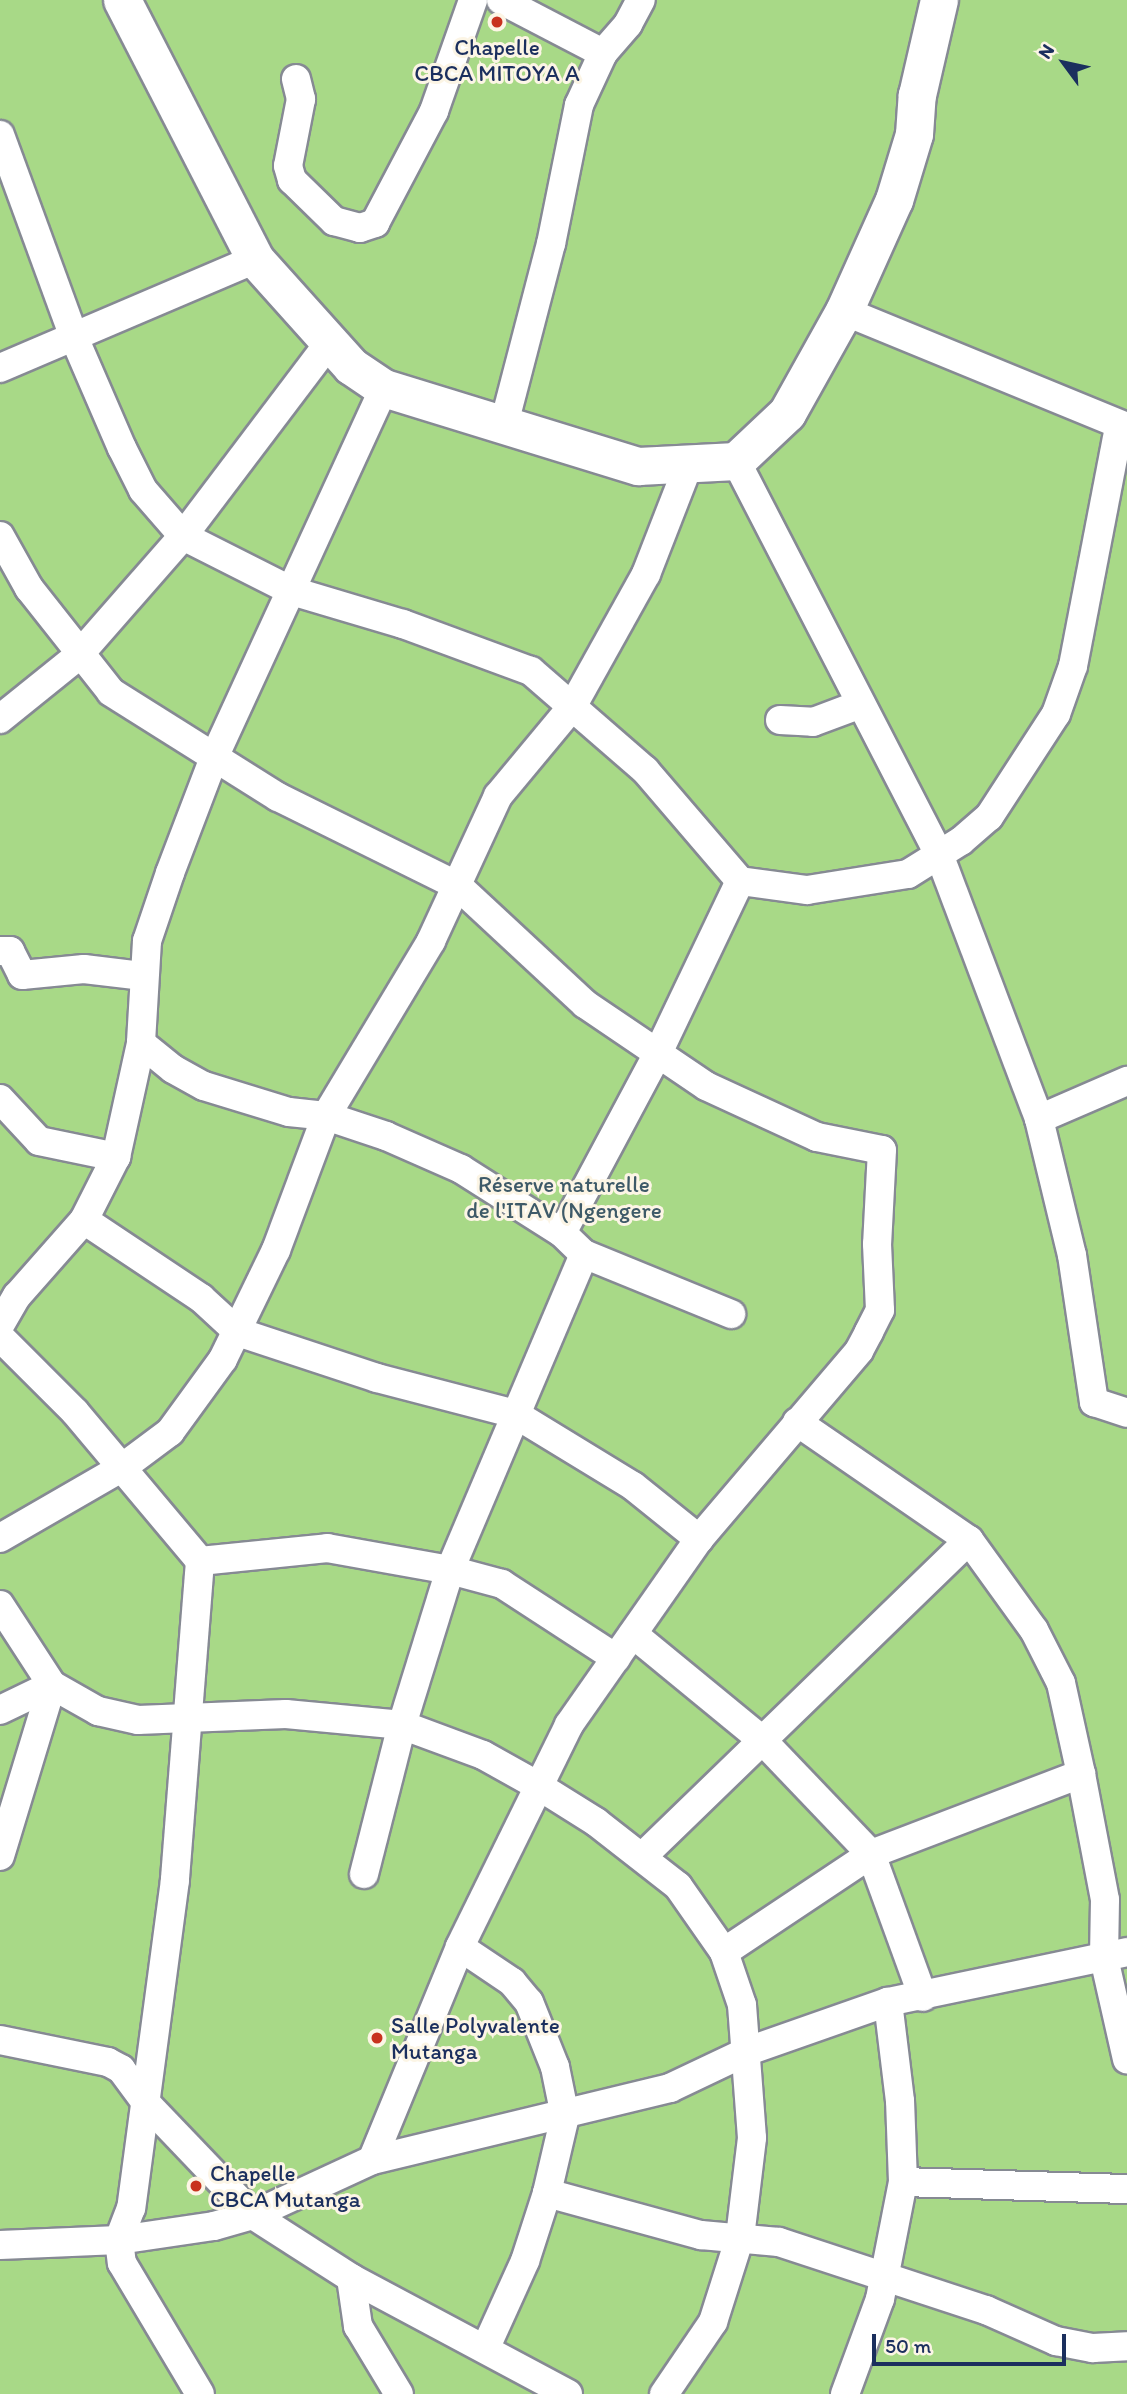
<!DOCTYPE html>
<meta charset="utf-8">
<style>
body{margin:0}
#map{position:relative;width:1127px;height:2394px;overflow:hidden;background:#f0e6c8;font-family:Itim,sans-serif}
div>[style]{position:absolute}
.green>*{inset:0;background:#a8d987}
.roads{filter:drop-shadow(2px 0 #868a93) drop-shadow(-2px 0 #868a93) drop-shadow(0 2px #868a93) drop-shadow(0 -2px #868a93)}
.minor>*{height:28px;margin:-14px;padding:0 14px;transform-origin:14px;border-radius:14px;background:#fff}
.major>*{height:37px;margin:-18.5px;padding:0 18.5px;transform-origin:18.5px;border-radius:18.5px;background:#fff}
.dots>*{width:19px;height:19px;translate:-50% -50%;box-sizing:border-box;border:4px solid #fcf5e5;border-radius:50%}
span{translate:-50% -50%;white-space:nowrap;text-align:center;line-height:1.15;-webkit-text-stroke:6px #fcf5e5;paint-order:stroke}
.poi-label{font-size:23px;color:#1b2f5e}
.left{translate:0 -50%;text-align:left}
.park-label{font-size:23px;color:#3e5a68}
.north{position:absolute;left:1029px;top:28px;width:70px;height:70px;-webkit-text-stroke:5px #fcf5e5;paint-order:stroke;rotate:303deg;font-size:19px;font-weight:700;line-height:28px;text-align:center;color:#1b2f5e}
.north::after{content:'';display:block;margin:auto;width:24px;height:32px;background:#1b2f5e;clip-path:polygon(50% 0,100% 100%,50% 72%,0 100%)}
.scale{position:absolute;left:872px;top:2334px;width:194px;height:32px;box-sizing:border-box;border:4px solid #1b2f5e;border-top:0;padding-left:9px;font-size:21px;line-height:24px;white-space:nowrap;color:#1b2f5e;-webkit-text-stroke:5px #fcf5e5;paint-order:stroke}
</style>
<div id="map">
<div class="green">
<i style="clip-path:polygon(0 0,1127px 0,1127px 2394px,0 2394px)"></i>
</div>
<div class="roads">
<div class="minor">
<i style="left:501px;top:0;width:115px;rotate:27.5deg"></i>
<i style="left:296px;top:79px;width:21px;rotate:76deg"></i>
<i style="left:301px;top:99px;width:68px;rotate:101deg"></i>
<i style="left:288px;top:166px;width:15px;rotate:74deg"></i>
<i style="left:292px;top:180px;width:59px;rotate:44.3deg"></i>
<i style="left:334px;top:221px;width:27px;rotate:15deg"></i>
<i style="left:360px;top:228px;width:16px;rotate:-18deg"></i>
<i style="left:375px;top:223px;width:127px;rotate:-62.2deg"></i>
<i style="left:434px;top:111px;width:118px;rotate:-70.6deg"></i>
<i style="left:0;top:135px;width:213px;rotate:69.9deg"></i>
<i style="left:73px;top:335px;width:123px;rotate:66.6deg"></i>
<i style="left:122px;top:448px;width:47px;rotate:63.4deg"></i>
<i style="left:143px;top:490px;width:61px;rotate:49deg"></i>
<i style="left:183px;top:536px;width:122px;rotate:26.8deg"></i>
<i style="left:292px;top:591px;width:116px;rotate:16.6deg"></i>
<i style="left:403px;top:624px;width:136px;rotate:20.2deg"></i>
<i style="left:531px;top:671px;width:151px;rotate:41deg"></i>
<i style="left:645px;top:770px;width:146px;rotate:49.4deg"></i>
<i style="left:740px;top:881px;width:68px;rotate:7.7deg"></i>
<i style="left:807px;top:890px;width:102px;rotate:-9deg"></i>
<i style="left:908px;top:874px;width:62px;rotate:-31.9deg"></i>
<i style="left:961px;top:841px;width:37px;rotate:-41deg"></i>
<i style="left:989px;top:817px;width:123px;rotate:-57deg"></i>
<i style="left:1056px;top:714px;width:51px;rotate:-70.5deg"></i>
<i style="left:1073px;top:666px;width:243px;rotate:-79.1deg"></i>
<i style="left:844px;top:311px;width:306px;rotate:22.3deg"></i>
<i style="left:0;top:368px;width:277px;rotate:-23.1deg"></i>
<i style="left:384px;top:388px;width:404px;rotate:114.7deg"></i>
<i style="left:215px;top:755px;width:126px;rotate:110.9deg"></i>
<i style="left:170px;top:873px;width:72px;rotate:108.7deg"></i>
<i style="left:147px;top:941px;width:102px;rotate:93.4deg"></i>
<i style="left:141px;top:1043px;width:41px;rotate:39.1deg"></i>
<i style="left:173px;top:1069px;width:35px;rotate:29deg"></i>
<i style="left:204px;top:1086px;width:89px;rotate:17deg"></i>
<i style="left:289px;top:1112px;width:37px;rotate:6deg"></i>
<i style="left:326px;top:1116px;width:63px;rotate:18.4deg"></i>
<i style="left:386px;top:1136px;width:82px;rotate:23.7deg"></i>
<i style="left:461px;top:1169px;width:120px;rotate:32.4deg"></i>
<i style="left:562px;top:1233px;width:30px;rotate:44deg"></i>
<i style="left:584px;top:1254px;width:159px;rotate:22.2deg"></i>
<i style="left:504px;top:424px;width:186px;rotate:-75.4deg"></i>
<i style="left:551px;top:244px;width:142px;rotate:-78.6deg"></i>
<i style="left:579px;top:105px;width:57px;rotate:-65.2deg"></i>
<i style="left:603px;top:53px;width:38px;rotate:-49deg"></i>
<i style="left:628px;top:24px;width:27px;rotate:-62deg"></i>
<i style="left:736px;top:461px;width:442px;rotate:62.7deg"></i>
<i style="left:939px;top:854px;width:283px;rotate:69.3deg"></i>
<i style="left:1039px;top:1119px;width:140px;rotate:76.4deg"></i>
<i style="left:1072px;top:1255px;width:149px;rotate:81.5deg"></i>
<i style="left:1094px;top:1402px;width:35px;rotate:18deg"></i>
<i style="left:0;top:536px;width:60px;rotate:60.9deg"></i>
<i style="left:29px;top:588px;width:132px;rotate:51.7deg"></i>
<i style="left:111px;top:692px;width:197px;rotate:32.2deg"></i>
<i style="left:278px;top:797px;width:201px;rotate:26.3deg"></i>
<i style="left:458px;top:886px;width:173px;rotate:42.9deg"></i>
<i style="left:585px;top:1004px;width:146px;rotate:34.1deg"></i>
<i style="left:706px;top:1086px;width:122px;rotate:24.7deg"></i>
<i style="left:817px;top:1137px;width:66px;rotate:11.3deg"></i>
<i style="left:882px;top:1150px;width:94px;rotate:93deg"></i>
<i style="left:877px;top:1244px;width:66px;rotate:87.4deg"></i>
<i style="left:880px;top:1310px;width:25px;rotate:117deg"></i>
<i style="left:869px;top:1332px;width:21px;rotate:118deg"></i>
<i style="left:859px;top:1351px;width:247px;rotate:130.4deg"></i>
<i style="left:699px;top:1539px;width:227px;rotate:125deg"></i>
<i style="left:569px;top:1725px;width:247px;rotate:116.2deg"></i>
<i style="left:460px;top:1947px;width:230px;rotate:112.4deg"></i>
<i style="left:0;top:719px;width:100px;rotate:-38.9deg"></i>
<i style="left:78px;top:656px;width:159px;rotate:-48.8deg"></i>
<i style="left:183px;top:536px;width:242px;rotate:-52.9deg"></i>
<i style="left:780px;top:720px;width:33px;rotate:3deg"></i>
<i style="left:813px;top:722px;width:51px;rotate:-20.6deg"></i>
<i style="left:0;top:951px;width:10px"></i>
<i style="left:10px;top:951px;width:27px;rotate:63deg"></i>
<i style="left:22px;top:975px;width:62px;rotate:-5.5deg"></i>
<i style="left:84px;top:969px;width:58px;rotate:6.9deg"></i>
<i style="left:0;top:1099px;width:57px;rotate:47.1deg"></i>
<i style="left:39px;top:1141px;width:79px;rotate:11.7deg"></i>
<i style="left:1039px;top:1119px;width:96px;rotate:-23.4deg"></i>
<i style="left:84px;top:1220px;width:141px;rotate:33.7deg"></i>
<i style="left:201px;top:1298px;width:50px;rotate:42.6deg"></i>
<i style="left:238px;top:1332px;width:146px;rotate:18.3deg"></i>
<i style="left:377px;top:1378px;width:143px;rotate:14.6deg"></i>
<i style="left:515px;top:1414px;width:138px;rotate:31.4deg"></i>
<i style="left:633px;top:1486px;width:85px;rotate:38.8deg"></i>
<i style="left:562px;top:1233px;width:202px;rotate:-61.9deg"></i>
<i style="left:657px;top:1055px;width:193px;rotate:-64.5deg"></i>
<i style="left:0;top:1325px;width:34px;rotate:-60deg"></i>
<i style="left:17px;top:1296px;width:101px;rotate:-48.6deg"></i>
<i style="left:84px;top:1220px;width:71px;rotate:-63.1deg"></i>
<i style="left:116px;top:1157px;width:117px;rotate:-77.6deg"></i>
<i style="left:0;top:1337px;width:106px;rotate:45deg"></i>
<i style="left:75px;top:1412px;width:194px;rotate:50deg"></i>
<i style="left:200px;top:1561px;width:128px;rotate:-5.8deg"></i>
<i style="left:327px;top:1548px;width:125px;rotate:10.1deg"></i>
<i style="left:450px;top:1570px;width:54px;rotate:15.1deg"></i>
<i style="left:502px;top:1584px;width:136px;rotate:33deg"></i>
<i style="left:797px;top:1422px;width:209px;rotate:34.5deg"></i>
<i style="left:969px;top:1540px;width:111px;rotate:54.2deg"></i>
<i style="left:1034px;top:1630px;width:59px;rotate:63deg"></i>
<i style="left:1061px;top:1683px;width:93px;rotate:77.6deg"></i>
<i style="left:1081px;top:1774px;width:128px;rotate:79.2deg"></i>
<i style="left:1105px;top:1900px;width:58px;rotate:91deg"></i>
<i style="left:1104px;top:1958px;width:104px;rotate:77.2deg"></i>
<i style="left:0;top:1538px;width:142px;rotate:-30deg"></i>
<i style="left:123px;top:1467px;width:59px;rotate:-36.7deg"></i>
<i style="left:170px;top:1432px;width:90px;rotate:-54deg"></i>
<i style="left:223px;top:1359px;width:121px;rotate:-64.1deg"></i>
<i style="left:276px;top:1250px;width:143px;rotate:-69.5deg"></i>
<i style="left:326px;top:1116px;width:204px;rotate:-59deg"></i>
<i style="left:431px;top:941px;width:160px;rotate:-65.2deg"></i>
<i style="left:498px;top:796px;width:116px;rotate:-50.3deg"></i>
<i style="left:572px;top:707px;width:152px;rotate:-60.9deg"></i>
<i style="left:646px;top:574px;width:116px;rotate:-68.7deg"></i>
<i style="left:200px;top:1561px;width:320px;rotate:94.5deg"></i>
<i style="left:175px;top:1880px;width:331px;rotate:97.6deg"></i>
<i style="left:131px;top:2208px;width:34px;rotate:111deg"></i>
<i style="left:119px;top:2240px;width:23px;rotate:83deg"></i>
<i style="left:122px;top:2263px;width:152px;rotate:59.2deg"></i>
<i style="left:0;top:1605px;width:95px;rotate:57deg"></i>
<i style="left:52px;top:1685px;width:53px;rotate:29.5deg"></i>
<i style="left:98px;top:1711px;width:41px;rotate:12.7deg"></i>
<i style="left:138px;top:1720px;width:148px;rotate:-2.3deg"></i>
<i style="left:286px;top:1714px;width:117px;rotate:5.4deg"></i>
<i style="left:402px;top:1725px;width:86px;rotate:20.3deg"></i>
<i style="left:483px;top:1755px;width:62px;rotate:29.1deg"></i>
<i style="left:537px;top:1785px;width:70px;rotate:32.1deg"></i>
<i style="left:596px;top:1822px;width:104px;rotate:38deg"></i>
<i style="left:678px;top:1886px;width:80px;rotate:55.1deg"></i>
<i style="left:724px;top:1952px;width:56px;rotate:71.2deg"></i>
<i style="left:742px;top:2005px;width:133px;rotate:85.7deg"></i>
<i style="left:752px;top:2138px;width:100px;rotate:96.9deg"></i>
<i style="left:740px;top:2237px;width:89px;rotate:107.6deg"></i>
<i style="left:713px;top:2322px;width:87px;rotate:124.2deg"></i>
<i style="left:633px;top:1634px;width:167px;rotate:39.4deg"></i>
<i style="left:762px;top:1740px;width:158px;rotate:46.3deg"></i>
<i style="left:871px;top:1854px;width:152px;rotate:70deg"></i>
<i style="left:0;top:1710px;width:58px;rotate:-25.7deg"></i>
<i style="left:0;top:1856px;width:179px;rotate:-73.1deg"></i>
<i style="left:643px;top:1856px;width:454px;rotate:-44.1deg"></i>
<i style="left:364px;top:1874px;width:154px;rotate:-75.7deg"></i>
<i style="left:402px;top:1725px;width:162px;rotate:-72.8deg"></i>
<i style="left:450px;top:1570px;width:343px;rotate:-67deg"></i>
<i style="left:460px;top:1947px;width:63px;rotate:33.9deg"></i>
<i style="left:512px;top:1982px;width:26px;rotate:50deg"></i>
<i style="left:529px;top:2002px;width:70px;rotate:68.2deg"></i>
<i style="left:555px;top:2067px;width:50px;rotate:78.5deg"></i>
<i style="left:565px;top:2116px;width:79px;rotate:103.2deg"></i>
<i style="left:547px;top:2193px;width:71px;rotate:107.9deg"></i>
<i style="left:525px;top:2261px;width:94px;rotate:114.4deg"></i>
<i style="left:724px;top:1952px;width:177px;rotate:-33.7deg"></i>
<i style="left:871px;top:1854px;width:225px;rotate:-20.9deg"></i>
<i style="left:0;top:2040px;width:110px;rotate:11.5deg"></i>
<i style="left:108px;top:2062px;width:15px;rotate:28deg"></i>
<i style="left:121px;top:2069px;width:44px;rotate:53.4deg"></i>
<i style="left:147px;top:2104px;width:153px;rotate:46.3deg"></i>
<i style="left:253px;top:2215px;width:117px;rotate:32.7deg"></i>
<i style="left:351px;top:2278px;width:246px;rotate:28.1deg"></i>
<i style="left:903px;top:2182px;width:224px;rotate:1.8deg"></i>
<i style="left:547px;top:2193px;width:160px;rotate:15.3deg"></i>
<i style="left:701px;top:2235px;width:78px;rotate:5.1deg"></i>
<i style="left:779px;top:2242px;width:218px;rotate:18.2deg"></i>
<i style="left:986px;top:2310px;width:77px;rotate:23.9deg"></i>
<i style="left:1056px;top:2341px;width:38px;rotate:11deg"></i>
<i style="left:1093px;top:2348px;width:34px;rotate:-3deg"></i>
<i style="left:0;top:2245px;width:119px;rotate:-2.4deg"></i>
<i style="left:119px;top:2240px;width:96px;rotate:-8.4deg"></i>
<i style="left:214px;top:2226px;width:41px;rotate:-15.8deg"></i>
<i style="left:253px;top:2215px;width:131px;rotate:-24.8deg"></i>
<i style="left:372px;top:2160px;width:307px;rotate:-13.6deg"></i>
<i style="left:670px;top:2088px;width:86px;rotate:-25.4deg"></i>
<i style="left:748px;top:2051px;width:148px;rotate:-19.3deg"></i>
<i style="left:888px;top:2002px;width:244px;rotate:-11.8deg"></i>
<i style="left:351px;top:2278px;width:49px;rotate:81.7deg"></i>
<i style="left:358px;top:2326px;width:79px;rotate:58.9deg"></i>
<i style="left:845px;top:2394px;width:101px;rotate:-69.8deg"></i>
<i style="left:880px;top:2299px;width:119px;rotate:-78.9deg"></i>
<i style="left:903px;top:2182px;width:81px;rotate:-92.1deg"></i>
<i style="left:900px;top:2101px;width:100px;rotate:-96.9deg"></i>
</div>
<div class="major">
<i style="left:122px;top:0;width:291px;rotate:62.8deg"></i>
<i style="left:255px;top:259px;width:144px;rotate:48.1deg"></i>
<i style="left:351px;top:366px;width:40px;rotate:34deg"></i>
<i style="left:384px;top:388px;width:266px;rotate:17.1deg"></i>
<i style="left:638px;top:466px;width:98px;rotate:-2.9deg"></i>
<i style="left:736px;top:461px;width:70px;rotate:-43.3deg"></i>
<i style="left:787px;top:413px;width:117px;rotate:-60.8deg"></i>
<i style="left:844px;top:311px;width:122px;rotate:-65.8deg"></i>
<i style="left:894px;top:200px;width:69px;rotate:-73.1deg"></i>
<i style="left:914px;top:134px;width:39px;rotate:-86deg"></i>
<i style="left:917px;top:95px;width:98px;rotate:-77deg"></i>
</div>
</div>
<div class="dots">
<i style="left:497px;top:22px;background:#c8321e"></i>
<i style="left:377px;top:2038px;background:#c8321e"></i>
<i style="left:196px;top:2186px;background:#c8321e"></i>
</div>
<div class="poi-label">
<span style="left:497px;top:60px">Chapelle<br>CBCA MITOYA A</span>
<span class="left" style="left:391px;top:2038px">Salle Polyvalente<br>Mutanga</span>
<span class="left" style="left:210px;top:2186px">Chapelle<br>CBCA Mutanga</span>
</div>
<div class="park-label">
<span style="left:564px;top:1197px">Réserve naturelle<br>de l'ITAV (Ngengere</span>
</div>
<div class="north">N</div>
<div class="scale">50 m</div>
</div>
